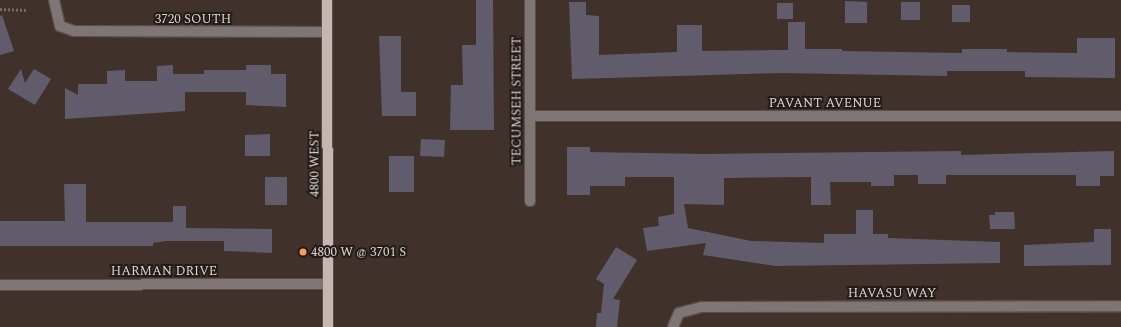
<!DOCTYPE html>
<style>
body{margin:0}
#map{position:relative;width:1121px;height:327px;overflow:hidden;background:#40322a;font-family:Spectral,serif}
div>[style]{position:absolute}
.building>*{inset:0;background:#605c6b}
.path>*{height:2.5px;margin-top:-1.25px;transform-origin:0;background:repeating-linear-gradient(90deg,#766a63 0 2px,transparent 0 4px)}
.roads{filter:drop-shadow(1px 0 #5c4f48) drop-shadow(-1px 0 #5c4f48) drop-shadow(0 1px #5c4f48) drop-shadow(0 -1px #5c4f48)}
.minor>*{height:10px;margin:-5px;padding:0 5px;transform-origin:5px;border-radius:5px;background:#7e7574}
.major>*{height:10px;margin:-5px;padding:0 5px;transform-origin:5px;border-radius:5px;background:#c7b5b1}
.dots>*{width:11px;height:11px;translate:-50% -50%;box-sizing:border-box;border:2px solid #221b18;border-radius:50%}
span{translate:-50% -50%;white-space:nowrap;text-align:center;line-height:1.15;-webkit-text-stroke:4px #221b18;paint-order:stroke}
.street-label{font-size:13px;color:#ddd3ce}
.poi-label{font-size:13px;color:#ddd3ce}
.left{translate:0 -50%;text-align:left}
</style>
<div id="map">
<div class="building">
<i style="clip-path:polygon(476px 0,493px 0,494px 130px,450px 130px,451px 85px,463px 85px,462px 45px,476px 45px)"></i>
<i style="clip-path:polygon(845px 1px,867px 2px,867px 23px,845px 23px)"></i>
<i style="clip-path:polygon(569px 2px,586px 2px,586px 15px,599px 16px,599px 55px,677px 52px,677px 25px,702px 25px,702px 51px,788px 50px,788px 22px,805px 22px,805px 49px,842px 49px,842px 51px,962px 53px,962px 49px,1007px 49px,1007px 52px,1077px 53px,1077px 38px,1115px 38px,1115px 78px,1025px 77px,1025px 71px,947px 71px,947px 76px,782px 73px,572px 79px)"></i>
<i style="clip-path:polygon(901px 2px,920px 2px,920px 20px,901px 20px)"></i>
<i style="clip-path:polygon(777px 3px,793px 3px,793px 19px,777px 19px)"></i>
<i style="clip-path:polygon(952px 5px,970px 5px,970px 22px,952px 22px)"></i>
<i style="clip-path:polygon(2px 15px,14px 51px,0 55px,0 16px)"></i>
<i style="clip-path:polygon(379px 36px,401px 36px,401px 92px,416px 92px,416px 116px,382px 116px)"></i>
<i style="clip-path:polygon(173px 65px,173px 74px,204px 74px,204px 70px,246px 70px,246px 65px,271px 65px,271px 74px,286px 74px,286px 107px,246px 105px,246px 92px,185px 92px,185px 111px,65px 119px,65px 88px,78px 95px,78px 84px,107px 84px,107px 71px,125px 70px,125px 81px,157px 81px,157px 66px)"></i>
<i style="clip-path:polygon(21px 69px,25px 83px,34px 69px,51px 79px,35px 105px,8px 89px)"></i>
<i style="clip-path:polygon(270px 134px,270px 156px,245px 156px,245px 135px)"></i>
<i style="clip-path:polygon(421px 139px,445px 140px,444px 157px,420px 156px)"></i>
<i style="clip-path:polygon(567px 147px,590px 147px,590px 152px,703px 154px,961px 151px,961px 155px,1114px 151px,1114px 176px,1100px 176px,1100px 186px,1076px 186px,1076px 175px,946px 175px,946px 184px,918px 184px,918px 175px,894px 175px,894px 186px,871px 186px,871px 182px,830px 182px,831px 205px,811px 205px,811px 177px,724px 178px,724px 205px,684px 204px,688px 228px,751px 241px,824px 243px,824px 234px,856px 234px,856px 210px,873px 210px,873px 234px,888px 234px,888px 238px,1000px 242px,1000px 263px,776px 266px,703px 255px,706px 243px,647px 251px,643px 228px,659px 226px,658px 217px,674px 214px,674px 177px,625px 177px,625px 186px,590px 186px,590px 195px,567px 195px)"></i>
<i style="clip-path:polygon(389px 156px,414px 156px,414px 192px,389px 192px)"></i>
<i style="clip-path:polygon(265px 177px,287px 177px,287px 205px,265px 205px)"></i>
<i style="clip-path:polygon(64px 184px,86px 184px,86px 222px,173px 222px,173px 206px,186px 206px,186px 228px,272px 229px,272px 253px,224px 251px,224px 241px,166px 241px,153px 243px,153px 246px,0 246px,0 221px,65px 221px)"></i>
<i style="clip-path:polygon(995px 212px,1014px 212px,1015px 229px,990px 229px,989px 215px,995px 215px)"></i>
<i style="clip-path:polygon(1094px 229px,1111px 229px,1111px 265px,1024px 266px,1024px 245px,1094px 242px)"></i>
<i style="clip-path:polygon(616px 247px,637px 260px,613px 299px,620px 300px,617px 327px,596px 327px,597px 313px,601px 313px,604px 284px,596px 279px)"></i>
</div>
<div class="path">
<i style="left:0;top:9px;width:27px;rotate:2deg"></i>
</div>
<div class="roads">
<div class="minor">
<i style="left:54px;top:0;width:27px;rotate:77deg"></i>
<i style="left:60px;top:26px;width:15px;rotate:20deg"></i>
<i style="left:74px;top:31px;width:253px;rotate:0.2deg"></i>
<i style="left:530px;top:0;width:201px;rotate:90deg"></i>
<i style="left:530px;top:116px;width:591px"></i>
<i style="left:0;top:285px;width:328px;rotate:-0.2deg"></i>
<i style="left:673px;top:327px;width:15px;rotate:-67deg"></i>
<i style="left:679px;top:313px;width:24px;rotate:-15deg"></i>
<i style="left:702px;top:307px;width:419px;rotate:-0.1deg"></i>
</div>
<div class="major">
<i style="left:327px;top:0;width:327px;rotate:89.8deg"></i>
</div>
</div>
<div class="dots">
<i style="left:303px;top:252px;background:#fe9c57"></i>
</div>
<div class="street-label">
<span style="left:193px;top:19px">3720 SOUTH</span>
<span style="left:517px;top:101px;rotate:-90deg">TECUMSEH STREET</span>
<span style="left:825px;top:103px">PAVANT AVENUE</span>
<span style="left:315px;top:164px;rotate:-90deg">4800 WEST</span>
<span style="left:164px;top:271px">HARMAN DRIVE</span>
<span style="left:892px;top:293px">HAVASU WAY</span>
</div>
<div class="poi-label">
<span class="left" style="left:311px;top:252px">4800 W @ 3701 S</span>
</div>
</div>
